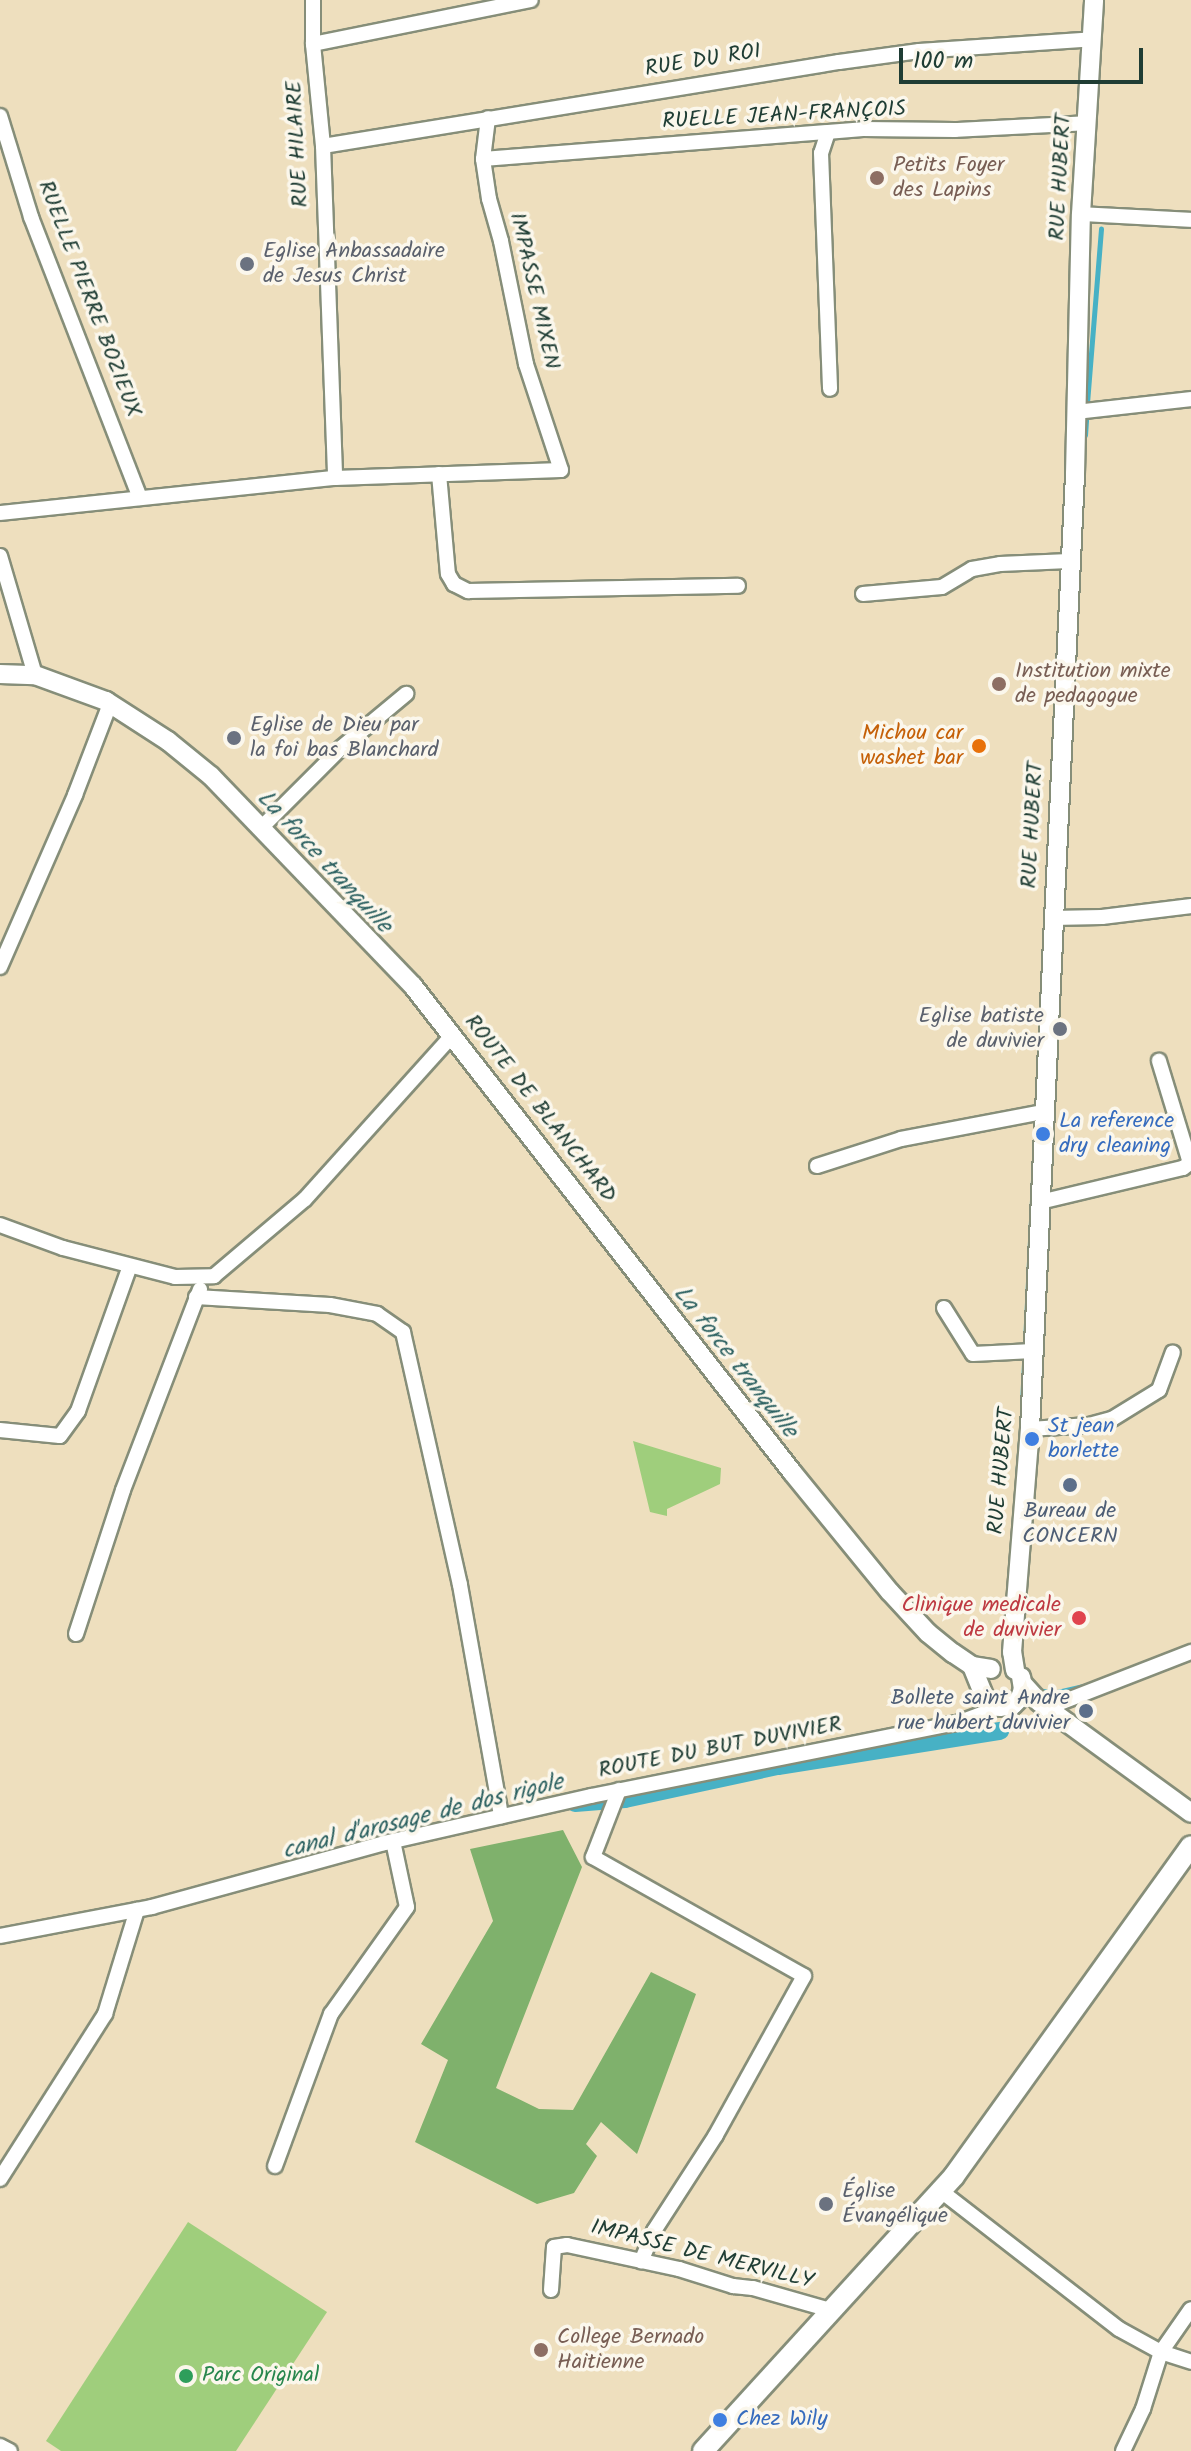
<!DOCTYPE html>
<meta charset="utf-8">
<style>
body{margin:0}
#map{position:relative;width:1191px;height:2451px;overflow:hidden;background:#eedfbe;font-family:Kalam,sans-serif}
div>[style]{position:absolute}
.green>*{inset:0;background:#9fce7c}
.forest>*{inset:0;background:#7fb16c}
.stream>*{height:5px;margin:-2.5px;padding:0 2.5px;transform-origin:2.5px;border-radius:2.5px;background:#47b1c5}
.canal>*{height:18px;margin:-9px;padding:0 9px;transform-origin:9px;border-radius:9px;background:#47b1c5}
.roads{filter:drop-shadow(2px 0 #868e79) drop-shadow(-2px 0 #868e79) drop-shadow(0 2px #868e79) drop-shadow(0 -2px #868e79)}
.minor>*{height:14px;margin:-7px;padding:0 7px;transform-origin:7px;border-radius:7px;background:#fff}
.tertiary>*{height:18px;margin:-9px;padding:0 9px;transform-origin:9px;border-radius:9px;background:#fff}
.secondary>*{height:20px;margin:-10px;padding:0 10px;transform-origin:10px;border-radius:10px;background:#fff}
.dots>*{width:22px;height:22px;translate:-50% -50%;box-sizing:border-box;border:4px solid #fbf7ec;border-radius:50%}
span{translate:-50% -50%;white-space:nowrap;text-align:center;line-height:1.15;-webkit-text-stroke:7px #fbf7ec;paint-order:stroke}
.street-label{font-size:22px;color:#1f3d34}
.education-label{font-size:22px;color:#785e54}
.left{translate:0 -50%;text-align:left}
.worship-label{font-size:22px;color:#5b616d}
.right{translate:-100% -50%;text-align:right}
.food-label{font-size:22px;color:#c56008}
.shop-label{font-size:22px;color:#366cbe}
.service-label{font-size:22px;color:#4e5e75}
.health-label{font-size:22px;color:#be3a42}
.leisure-label{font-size:22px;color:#27864d}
.water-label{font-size:24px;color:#2b6060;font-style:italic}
.scale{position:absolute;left:899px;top:48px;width:244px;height:36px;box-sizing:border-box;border:4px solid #1f3d34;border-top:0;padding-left:10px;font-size:24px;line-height:28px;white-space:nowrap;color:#1f3d34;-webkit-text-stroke:6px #fbf7ec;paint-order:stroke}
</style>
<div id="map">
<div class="green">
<i style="clip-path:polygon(633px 1441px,721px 1468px,720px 1484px,667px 1509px,667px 1516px,650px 1512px)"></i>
<i style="clip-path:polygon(188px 2222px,327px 2312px,236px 2451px,61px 2451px,46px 2441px)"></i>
</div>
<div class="forest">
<i style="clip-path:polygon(563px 1830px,582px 1867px,496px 2088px,539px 2109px,573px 2110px,651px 1972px,696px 1994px,637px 2154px,601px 2122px,586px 2144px,597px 2156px,574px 2193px,537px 2204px,415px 2142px,448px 2060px,421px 2044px,493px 1921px,470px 1849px)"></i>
</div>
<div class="stream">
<i style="left:1087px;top:403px;width:175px;rotate:-85.4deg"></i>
<i style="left:1085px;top:435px;width:15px;rotate:-86deg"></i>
<i style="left:1022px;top:1404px;width:229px;rotate:-87.2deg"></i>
<i style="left:1017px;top:1476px;width:47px;rotate:-85.1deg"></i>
<i style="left:1034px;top:1689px;width:19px;rotate:12deg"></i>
<i style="left:1053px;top:1693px;width:39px;rotate:-13deg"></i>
</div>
<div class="canal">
<i style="left:575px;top:1803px;width:50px;rotate:-4.6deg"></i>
<i style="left:625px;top:1799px;width:157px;rotate:-12.2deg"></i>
<i style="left:778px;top:1766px;width:225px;rotate:-9deg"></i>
</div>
<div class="roads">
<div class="minor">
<i style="left:313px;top:0;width:44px;rotate:90deg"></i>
<i style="left:313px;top:44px;width:102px;rotate:84.4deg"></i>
<i style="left:323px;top:146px;width:332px;rotate:87.9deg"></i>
<i style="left:313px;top:44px;width:222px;rotate:-11.4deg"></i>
<i style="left:0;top:116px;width:106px;rotate:72.9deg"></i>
<i style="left:31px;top:217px;width:301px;rotate:68.8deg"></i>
<i style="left:828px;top:132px;width:22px;rotate:108deg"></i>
<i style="left:821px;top:153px;width:236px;rotate:87.8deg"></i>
<i style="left:323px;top:146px;width:523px;rotate:-9.25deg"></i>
<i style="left:839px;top:62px;width:81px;rotate:-7.8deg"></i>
<i style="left:919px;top:51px;width:174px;rotate:-3.9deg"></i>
<i style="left:483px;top:159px;width:381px;rotate:-4.5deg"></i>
<i style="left:863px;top:129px;width:92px;rotate:0.6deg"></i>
<i style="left:955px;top:130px;width:133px;rotate:-3deg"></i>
<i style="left:1081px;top:214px;width:110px;rotate:3.1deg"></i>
<i style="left:1076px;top:412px;width:116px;rotate:-6.4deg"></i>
<i style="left:439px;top:474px;width:100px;rotate:84.9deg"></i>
<i style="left:448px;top:574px;width:12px;rotate:59deg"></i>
<i style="left:454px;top:584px;width:16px;rotate:27deg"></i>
<i style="left:468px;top:591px;width:270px;rotate:-1.1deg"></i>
<i style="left:0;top:513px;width:337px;rotate:-6deg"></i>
<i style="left:335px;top:478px;width:226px;rotate:-2deg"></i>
<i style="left:561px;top:470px;width:112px;rotate:-108.3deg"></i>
<i style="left:526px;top:364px;width:126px;rotate:-101.5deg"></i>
<i style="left:501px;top:241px;width:44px;rotate:-105.9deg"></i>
<i style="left:489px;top:199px;width:40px;rotate:-98.5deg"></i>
<i style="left:483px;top:159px;width:41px;rotate:-83deg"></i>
<i style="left:0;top:556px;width:124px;rotate:73.6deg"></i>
<i style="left:863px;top:594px;width:79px;rotate:-5.1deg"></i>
<i style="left:942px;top:587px;width:35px;rotate:-31deg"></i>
<i style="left:972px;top:569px;width:28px;rotate:-10deg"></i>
<i style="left:1000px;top:564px;width:69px;rotate:-2.5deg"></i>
<i style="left:261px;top:828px;width:113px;rotate:-45deg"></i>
<i style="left:341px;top:748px;width:85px;rotate:-39.7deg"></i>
<i style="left:1052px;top:918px;width:50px;rotate:-1.1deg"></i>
<i style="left:1102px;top:917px;width:90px;rotate:-7deg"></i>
<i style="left:0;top:967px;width:188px;rotate:-66.4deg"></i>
<i style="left:75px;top:795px;width:97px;rotate:-69deg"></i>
<i style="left:817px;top:1166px;width:88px;rotate:-17.8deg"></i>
<i style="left:901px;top:1139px;width:145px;rotate:-10.8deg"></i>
<i style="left:1040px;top:1202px;width:147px;rotate:-13.4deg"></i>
<i style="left:1183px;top:1168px;width:9px;rotate:-36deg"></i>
<i style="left:1190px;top:1163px;width:107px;rotate:-106.9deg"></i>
<i style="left:0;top:1225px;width:67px;rotate:20.1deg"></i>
<i style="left:63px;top:1248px;width:116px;rotate:14.5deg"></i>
<i style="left:175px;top:1277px;width:39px;rotate:-1deg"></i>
<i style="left:214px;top:1276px;width:119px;rotate:-40.2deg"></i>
<i style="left:305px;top:1199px;width:219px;rotate:-48deg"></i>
<i style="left:196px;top:1297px;width:134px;rotate:3.4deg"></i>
<i style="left:330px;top:1305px;width:48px;rotate:10.8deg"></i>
<i style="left:377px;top:1314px;width:32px;rotate:35deg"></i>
<i style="left:403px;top:1332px;width:259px;rotate:77.3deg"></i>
<i style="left:460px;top:1585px;width:235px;rotate:79.9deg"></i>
<i style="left:944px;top:1308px;width:54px;rotate:57.8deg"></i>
<i style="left:973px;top:1354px;width:60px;rotate:-2.9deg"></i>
<i style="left:1030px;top:1429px;width:59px;rotate:-3.9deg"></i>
<i style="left:1089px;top:1425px;width:24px;rotate:-15deg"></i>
<i style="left:1112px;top:1419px;width:55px;rotate:-31.7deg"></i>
<i style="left:1159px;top:1390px;width:40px;rotate:-69.8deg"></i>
<i style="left:0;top:1430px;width:60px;rotate:5.7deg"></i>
<i style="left:60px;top:1436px;width:31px;rotate:-54deg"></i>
<i style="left:78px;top:1411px;width:154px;rotate:-70.3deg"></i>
<i style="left:76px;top:1634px;width:151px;rotate:-71.9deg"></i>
<i style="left:123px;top:1490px;width:215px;rotate:-69deg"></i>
<i style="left:1047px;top:1708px;width:155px;rotate:-21.3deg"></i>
<i style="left:619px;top:1790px;width:72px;rotate:111.2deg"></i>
<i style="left:593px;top:1857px;width:242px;rotate:29.4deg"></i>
<i style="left:804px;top:1976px;width:182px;rotate:119deg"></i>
<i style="left:716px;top:2135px;width:114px;rotate:122.9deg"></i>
<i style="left:654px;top:2231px;width:33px;rotate:113deg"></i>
<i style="left:0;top:1936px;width:155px;rotate:-10.8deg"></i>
<i style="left:152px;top:1907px;width:241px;rotate:-15.4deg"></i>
<i style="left:384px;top:1843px;width:212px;rotate:-12.8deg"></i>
<i style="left:591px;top:1796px;width:373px;rotate:-11.3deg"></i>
<i style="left:957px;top:1723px;width:46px;rotate:-20.4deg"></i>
<i style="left:275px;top:2166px;width:162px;rotate:-69.8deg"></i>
<i style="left:331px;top:2014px;width:131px;rotate:-54.6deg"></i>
<i style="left:407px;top:1907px;width:67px;rotate:-102deg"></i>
<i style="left:0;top:2179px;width:196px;rotate:-57.5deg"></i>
<i style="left:105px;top:2014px;width:109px;rotate:-72.9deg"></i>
<i style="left:941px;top:2191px;width:225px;rotate:37.8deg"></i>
<i style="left:1119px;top:2329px;width:48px;rotate:28.7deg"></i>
<i style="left:1161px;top:2352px;width:32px;rotate:18deg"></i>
<i style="left:551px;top:2290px;width:43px;rotate:-86deg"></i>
<i style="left:554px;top:2247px;width:13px;rotate:-9deg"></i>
<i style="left:567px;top:2245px;width:115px;rotate:12.1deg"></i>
<i style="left:679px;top:2269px;width:57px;rotate:17.5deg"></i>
<i style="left:733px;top:2286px;width:20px;rotate:6deg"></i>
<i style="left:753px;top:2288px;width:84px;rotate:15.9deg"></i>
<i style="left:0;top:2446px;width:11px;rotate:27deg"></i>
<i style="left:1123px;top:2451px;width:47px;rotate:-64.5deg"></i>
<i style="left:1143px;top:2409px;width:60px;rotate:-72.5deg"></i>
<i style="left:1161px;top:2352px;width:52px;rotate:-55.1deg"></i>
</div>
<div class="tertiary">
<i style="left:0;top:674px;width:35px;rotate:2deg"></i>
<i style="left:35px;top:675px;width:76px;rotate:20.1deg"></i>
<i style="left:106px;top:701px;width:74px;rotate:32.8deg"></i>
<i style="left:168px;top:741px;width:55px;rotate:39.1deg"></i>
<i style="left:211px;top:776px;width:291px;rotate:46.1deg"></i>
<i style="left:413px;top:986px;width:616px;rotate:52.05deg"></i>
<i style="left:792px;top:1472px;width:155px;rotate:50.8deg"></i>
<i style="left:890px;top:1592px;width:56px;rotate:47.2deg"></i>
<i style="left:928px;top:1633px;width:32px;rotate:39deg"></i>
<i style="left:953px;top:1653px;width:23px;rotate:34deg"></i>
<i style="left:972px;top:1666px;width:19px;rotate:9deg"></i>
<i style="left:972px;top:1666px;width:35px;rotate:68deg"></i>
<i style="left:985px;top:1698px;width:17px;rotate:31deg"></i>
<i style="left:1000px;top:1707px;width:13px;rotate:-9deg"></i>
<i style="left:1013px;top:1705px;width:10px;rotate:-45deg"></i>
<i style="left:1020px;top:1698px;width:9px;rotate:-72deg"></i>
<i style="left:1023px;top:1689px;width:12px;rotate:-99deg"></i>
<i style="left:1015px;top:1670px;width:18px;rotate:-99deg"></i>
<i style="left:1012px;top:1652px;width:224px;rotate:-85.4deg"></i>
<i style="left:1030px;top:1429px;width:956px;rotate:-87.3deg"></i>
<i style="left:1075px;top:474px;width:260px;rotate:-88.7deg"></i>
<i style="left:1081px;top:214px;width:214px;rotate:-86.5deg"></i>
<i style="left:1023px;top:1684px;width:24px;rotate:48deg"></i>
<i style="left:1039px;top:1702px;width:188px;rotate:36.1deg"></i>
</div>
<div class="secondary">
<i style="left:703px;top:2451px;width:372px;rotate:-47.6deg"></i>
<i style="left:954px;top:2176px;width:406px;rotate:-54.3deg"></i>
</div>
</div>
<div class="dots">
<i style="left:877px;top:178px;background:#8d6e63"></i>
<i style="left:247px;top:264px;background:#6b7280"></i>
<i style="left:999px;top:684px;background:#8d6e63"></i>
<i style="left:234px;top:738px;background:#6b7280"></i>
<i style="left:979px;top:746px;background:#e8710a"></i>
<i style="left:1060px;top:1029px;background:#6b7280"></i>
<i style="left:1043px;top:1134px;background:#3f7fe0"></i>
<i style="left:1032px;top:1439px;background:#3f7fe0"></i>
<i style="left:1070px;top:1485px;background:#5c6f8a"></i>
<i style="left:1079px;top:1618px;background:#e0444e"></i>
<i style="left:1086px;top:1711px;background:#5c6f8a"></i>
<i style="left:826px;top:2204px;background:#6b7280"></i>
<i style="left:541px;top:2350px;background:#8d6e63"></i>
<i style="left:186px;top:2376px;background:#2e9e5b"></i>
<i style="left:720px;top:2420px;background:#3f7fe0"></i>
</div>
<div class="street-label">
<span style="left:703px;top:61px;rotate:-9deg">RUE DU ROI</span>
<span style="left:784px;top:116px;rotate:-3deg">RUELLE JEAN-FRANÇOIS</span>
<span style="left:298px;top:144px;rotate:-93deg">RUE HILAIRE</span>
<span style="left:1061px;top:177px;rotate:-87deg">RUE HUBERT</span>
<span style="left:534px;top:291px;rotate:77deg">IMPASSE MIXEN</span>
<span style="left:89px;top:299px;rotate:69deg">RUELLE PIERRE BOZIEUX</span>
<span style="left:1033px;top:825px;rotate:-87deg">RUE HUBERT</span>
<span style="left:540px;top:1109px;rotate:52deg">ROUTE DE BLANCHARD</span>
<span style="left:1002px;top:1471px;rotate:-85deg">RUE HUBERT</span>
<span style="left:720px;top:1748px;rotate:-11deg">ROUTE DU BUT DUVIVIER</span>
<span style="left:702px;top:2255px;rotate:14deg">IMPASSE DE MERVILLY</span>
</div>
<div class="education-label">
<span class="left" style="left:893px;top:178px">Petits Foyer<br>des Lapins</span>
<span class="left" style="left:1015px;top:684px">Institution mixte<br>de pedagogue</span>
<span class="left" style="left:557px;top:2350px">College Bernado<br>Haitienne</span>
</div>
<div class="worship-label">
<span class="left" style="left:263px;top:264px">Eglise Anbassadaire<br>de Jesus Christ</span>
<span class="left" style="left:250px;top:738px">Eglise de Dieu par<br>la foi bas Blanchard</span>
<span class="right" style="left:1044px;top:1029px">Eglise batiste<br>de duvivier</span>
<span class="left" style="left:842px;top:2204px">Église<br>Évangélique</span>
</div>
<div class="food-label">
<span class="right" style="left:963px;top:746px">Michou car<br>washet bar</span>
</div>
<div class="shop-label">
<span class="left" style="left:1059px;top:1134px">La reference<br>dry cleaning</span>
<span class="left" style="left:1048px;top:1439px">St jean<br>borlette</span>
<span class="left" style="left:736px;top:2420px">Chez Wily</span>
</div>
<div class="service-label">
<span style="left:1070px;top:1524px">Bureau de<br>CONCERN</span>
<span class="right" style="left:1070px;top:1711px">Bollete saint Andre<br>rue hubert duvivier</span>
</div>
<div class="health-label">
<span class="right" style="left:1061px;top:1618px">Clinique medicale<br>de duvivier</span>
</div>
<div class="leisure-label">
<span class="left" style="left:202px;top:2376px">Parc Original</span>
</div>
<div class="water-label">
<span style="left:324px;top:862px;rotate:47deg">La force tranquille</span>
<span style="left:735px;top:1362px;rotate:52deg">La force tranquille</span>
<span style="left:423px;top:1817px;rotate:-14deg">canal d'arosage de dos rigole</span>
</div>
<div class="scale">100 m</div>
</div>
